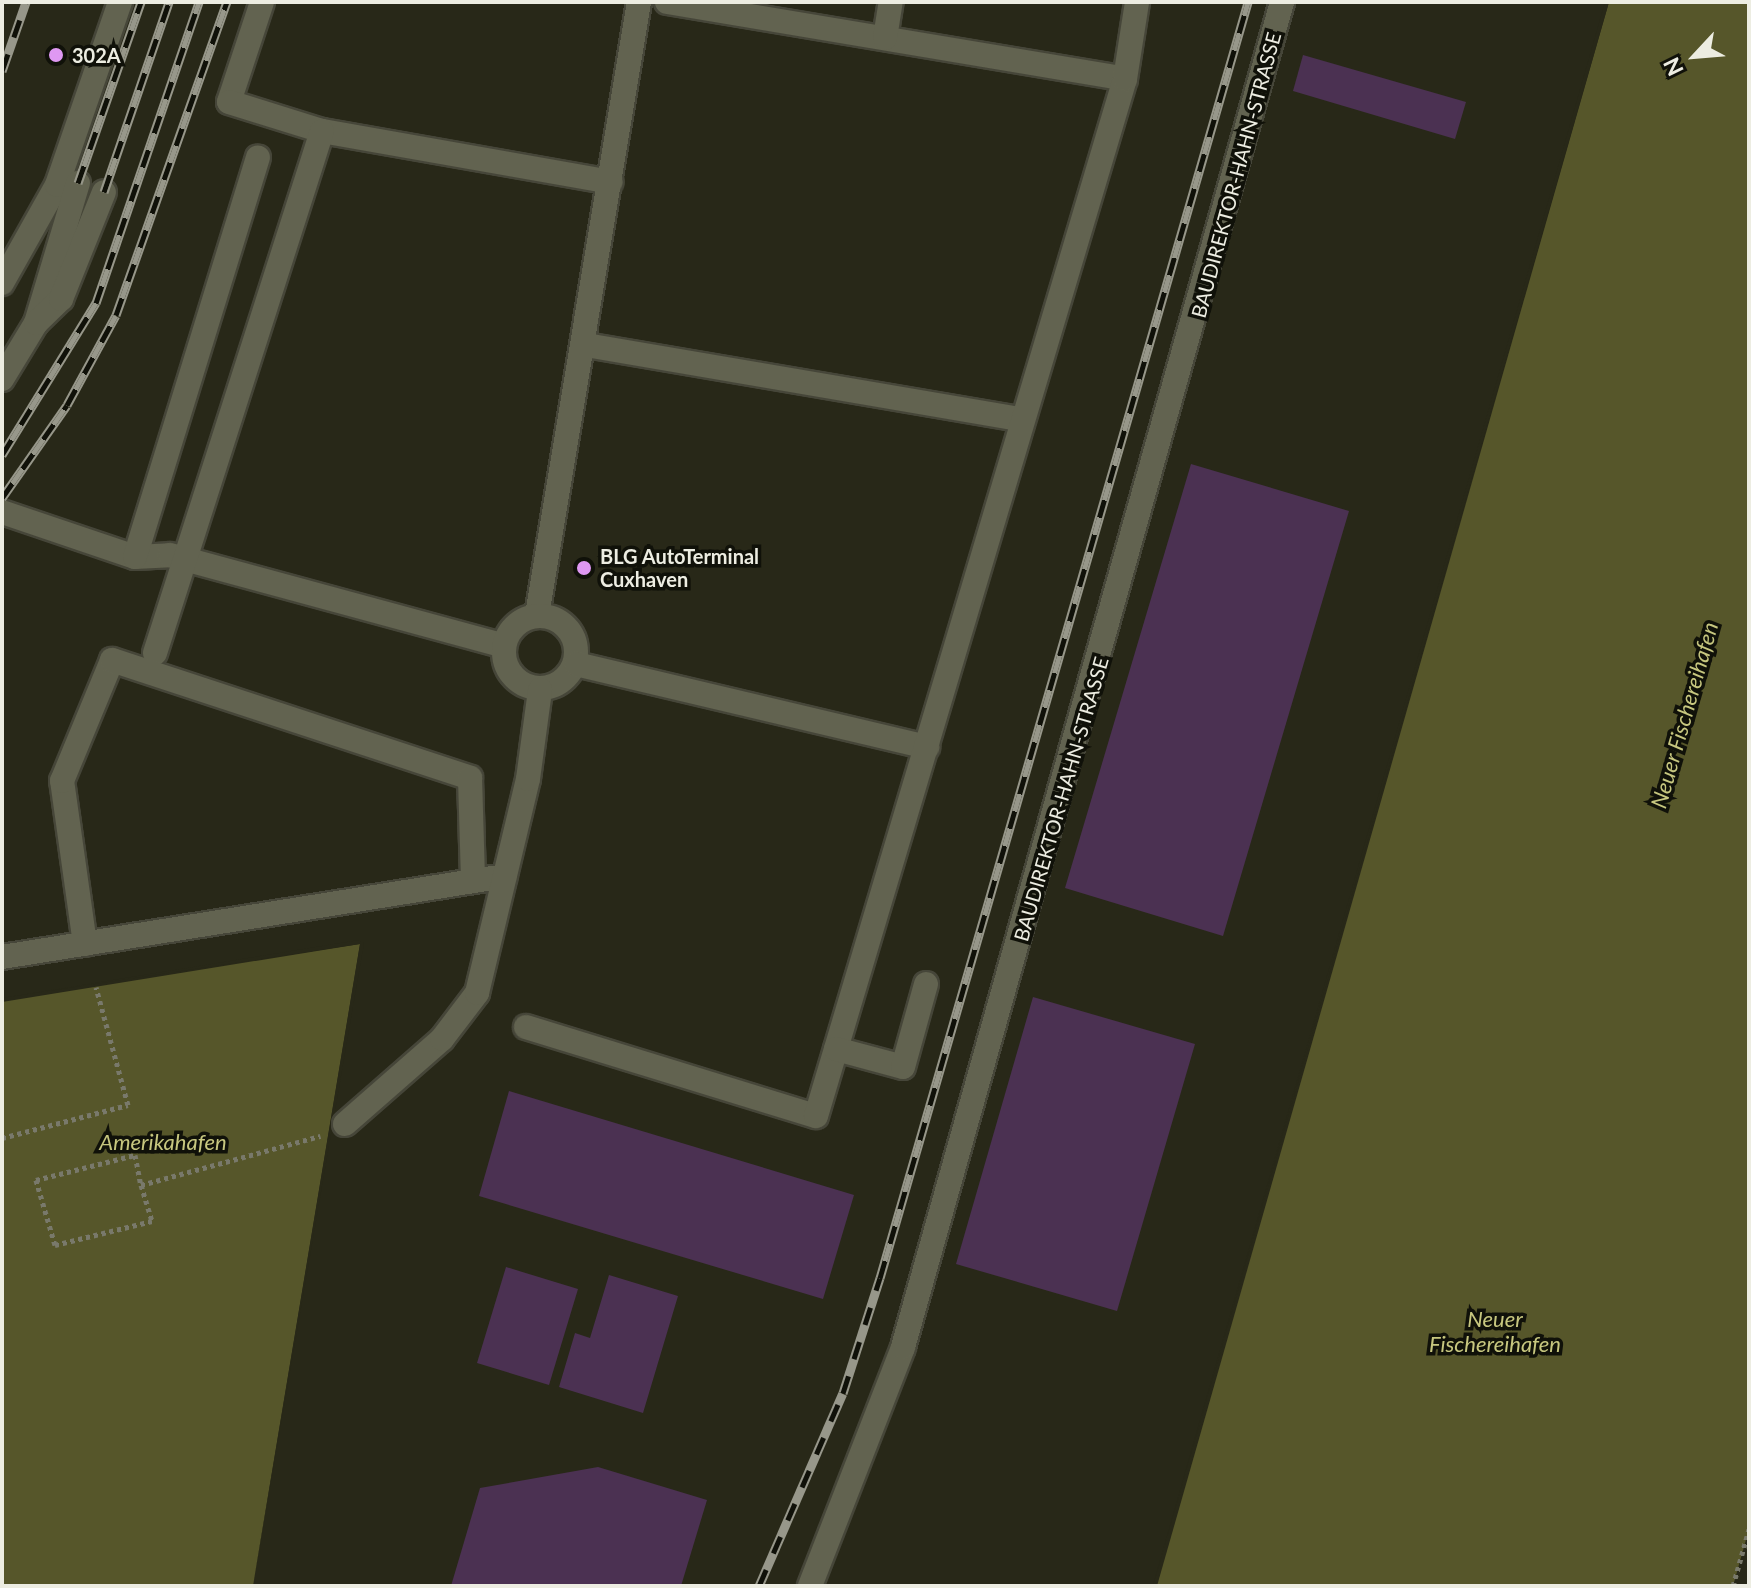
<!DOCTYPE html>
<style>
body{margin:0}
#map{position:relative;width:1751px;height:1588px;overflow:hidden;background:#282818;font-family:Lato,sans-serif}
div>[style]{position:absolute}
.water>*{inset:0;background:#56562a}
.pier>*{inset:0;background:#282818}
.building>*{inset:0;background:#4b3152}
.path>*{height:5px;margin-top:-2.5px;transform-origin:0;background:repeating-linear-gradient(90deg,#79796b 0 4px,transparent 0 8px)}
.roads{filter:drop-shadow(2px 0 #464639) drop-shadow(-2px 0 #464639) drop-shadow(0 2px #464639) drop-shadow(0 -2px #464639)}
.minor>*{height:24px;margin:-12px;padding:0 12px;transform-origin:12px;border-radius:12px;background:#626350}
.minor>.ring{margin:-12px;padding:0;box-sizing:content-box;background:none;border:24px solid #626350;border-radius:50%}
.rail>*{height:9px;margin-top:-4.5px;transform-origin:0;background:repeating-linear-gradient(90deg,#101109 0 18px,#97978a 0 36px);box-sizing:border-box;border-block:2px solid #97978a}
.dots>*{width:22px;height:22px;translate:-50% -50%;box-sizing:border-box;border:4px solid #101109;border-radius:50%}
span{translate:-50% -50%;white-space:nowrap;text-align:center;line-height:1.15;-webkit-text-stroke:7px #101109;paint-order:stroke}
.poi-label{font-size:20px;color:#edede2;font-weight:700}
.left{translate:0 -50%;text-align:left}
.street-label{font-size:20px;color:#edede2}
.water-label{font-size:22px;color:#c7c77f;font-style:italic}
.frame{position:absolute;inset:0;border:4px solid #edede2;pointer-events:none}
.north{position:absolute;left:1655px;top:16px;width:80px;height:80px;-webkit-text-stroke:6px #101109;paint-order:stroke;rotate:244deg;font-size:22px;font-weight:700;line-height:32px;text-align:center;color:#edede2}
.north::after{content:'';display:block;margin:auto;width:28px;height:36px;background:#edede2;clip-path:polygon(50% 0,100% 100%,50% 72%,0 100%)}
</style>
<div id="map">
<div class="water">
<i style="clip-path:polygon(1609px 2px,1749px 2px,1749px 1529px,1733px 1586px,1157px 1586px)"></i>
<i style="clip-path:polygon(360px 944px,253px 1586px,2px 1586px,2px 1002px)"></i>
</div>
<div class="pier">
<i style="clip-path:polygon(1605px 2px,1609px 2px,1153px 1586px,1153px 1585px)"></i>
<i style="clip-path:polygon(359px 940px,364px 943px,253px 1586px,360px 944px,2px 998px)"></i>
</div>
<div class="building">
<i style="clip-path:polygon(1303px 55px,1466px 102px,1455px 139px,1293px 91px)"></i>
<i style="clip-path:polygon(1191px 464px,1349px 511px,1223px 936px,1065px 888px)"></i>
<i style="clip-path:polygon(1033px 997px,1195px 1044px,1117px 1311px,956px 1264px)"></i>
<i style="clip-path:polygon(509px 1091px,854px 1195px,823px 1299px,479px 1196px)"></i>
<i style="clip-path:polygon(506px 1267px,578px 1289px,549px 1385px,477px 1363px)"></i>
<i style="clip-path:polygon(609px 1275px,678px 1296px,643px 1413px,559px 1387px,575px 1333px,590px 1338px)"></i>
<i style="clip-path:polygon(598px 1467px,707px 1500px,681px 1586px,451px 1586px,480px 1488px)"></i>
</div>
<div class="path">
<i style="left:2px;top:1138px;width:130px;rotate:-14.7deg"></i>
<i style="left:128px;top:1105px;width:122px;rotate:-105.2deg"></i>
<i style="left:141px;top:1185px;width:38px;rotate:73deg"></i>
<i style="left:152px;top:1221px;width:100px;rotate:166.1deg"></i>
<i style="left:55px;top:1245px;width:68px;rotate:-106.3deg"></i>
<i style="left:36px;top:1180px;width:102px;rotate:-14.2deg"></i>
<i style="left:135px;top:1155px;width:31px;rotate:79deg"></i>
<i style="left:141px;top:1185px;width:186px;rotate:-15.3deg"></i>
<i style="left:1733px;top:1586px;width:59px;rotate:-74.3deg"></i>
</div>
<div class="roads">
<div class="minor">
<i style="left:262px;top:2px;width:105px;rotate:108.3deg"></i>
<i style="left:229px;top:102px;width:97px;rotate:17.3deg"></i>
<i style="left:322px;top:131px;width:293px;rotate:10deg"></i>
<i style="left:667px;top:2px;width:464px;rotate:9.5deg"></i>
<i style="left:885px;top:38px;width:36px;rotate:-81deg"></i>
<i style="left:2px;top:283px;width:112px;rotate:-60.7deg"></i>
<i style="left:57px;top:185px;width:194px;rotate:-71deg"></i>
<i style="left:36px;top:323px;width:146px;rotate:-73.3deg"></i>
<i style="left:586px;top:345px;width:440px;rotate:9.7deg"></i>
<i style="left:2px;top:379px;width:66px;rotate:-58.7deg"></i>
<i style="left:36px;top:323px;width:35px;rotate:-44deg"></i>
<i style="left:61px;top:299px;width:115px;rotate:-68.1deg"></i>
<i style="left:2px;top:512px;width:140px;rotate:18.7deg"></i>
<i style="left:135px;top:557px;width:35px;rotate:-3deg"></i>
<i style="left:170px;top:555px;width:344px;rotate:15.2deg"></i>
<i style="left:135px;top:557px;width:418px;rotate:-72.9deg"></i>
<i style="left:537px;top:615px;width:621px;rotate:-80.55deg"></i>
<i class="ring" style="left:504px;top:616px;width:48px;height:48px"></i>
<i style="left:155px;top:653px;width:548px;rotate:-72.26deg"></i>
<i style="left:576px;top:664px;width:361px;rotate:13.3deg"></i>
<i style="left:85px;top:944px;width:165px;rotate:-98deg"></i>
<i style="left:62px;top:781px;width:131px;rotate:-67.5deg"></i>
<i style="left:112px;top:660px;width:377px;rotate:18.2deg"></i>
<i style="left:470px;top:778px;width:103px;rotate:88.3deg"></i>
<i style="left:2px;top:957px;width:509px;rotate:-9.15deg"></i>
<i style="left:526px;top:1027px;width:303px;rotate:17.1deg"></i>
<i style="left:816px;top:1116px;width:1082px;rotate:-73.41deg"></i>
<i style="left:1125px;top:79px;width:78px;rotate:-81.1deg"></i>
<i style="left:836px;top:1049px;width:69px;rotate:15deg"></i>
<i style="left:903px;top:1067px;width:86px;rotate:-74.5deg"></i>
<i style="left:345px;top:1124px;width:129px;rotate:-41.2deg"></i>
<i style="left:442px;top:1039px;width:58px;rotate:-52.7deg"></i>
<i style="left:477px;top:993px;width:220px;rotate:-76.6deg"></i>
<i style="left:528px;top:779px;width:90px;rotate:-82.3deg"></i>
<i style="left:810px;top:1586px;width:256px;rotate:-68.7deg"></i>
<i style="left:903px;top:1347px;width:1397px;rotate:-74.26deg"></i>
</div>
</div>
<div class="rail">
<i style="left:2px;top:71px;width:73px;rotate:-70.8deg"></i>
<i style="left:78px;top:183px;width:192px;rotate:-70.8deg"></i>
<i style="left:104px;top:192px;width:201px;rotate:-71.1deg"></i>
<i style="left:2px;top:455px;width:179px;rotate:-58.3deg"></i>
<i style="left:96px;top:303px;width:318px;rotate:-71.1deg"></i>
<i style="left:2px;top:498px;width:113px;rotate:-55deg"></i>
<i style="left:67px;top:405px;width:102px;rotate:-61.4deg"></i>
<i style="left:116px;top:315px;width:332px;rotate:-70.5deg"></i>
<i style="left:759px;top:1586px;width:210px;rotate:-66.5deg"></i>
<i style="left:843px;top:1393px;width:121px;rotate:-72.2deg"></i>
<i style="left:880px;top:1278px;width:1328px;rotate:-73.91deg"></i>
</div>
<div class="dots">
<i style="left:56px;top:55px;background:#df98f2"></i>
<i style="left:584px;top:568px;background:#df98f2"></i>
</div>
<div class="poi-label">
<span class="left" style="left:72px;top:55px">302A</span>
<span class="left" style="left:600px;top:568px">BLG AutoTerminal<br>Cuxhaven</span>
</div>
<div class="street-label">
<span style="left:1236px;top:175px;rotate:-75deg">BAUDIREKTOR-HAHN-STRASSE</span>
<span style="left:1061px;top:799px;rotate:-74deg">BAUDIREKTOR-HAHN-STRASSE</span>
</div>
<div class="water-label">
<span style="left:1684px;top:715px;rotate:-74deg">Neuer Fischereihafen</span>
<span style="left:163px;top:1142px">Amerikahafen</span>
<span style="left:1495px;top:1331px">Neuer<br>Fischereihafen</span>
</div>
<div class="frame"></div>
<div class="north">N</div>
</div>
